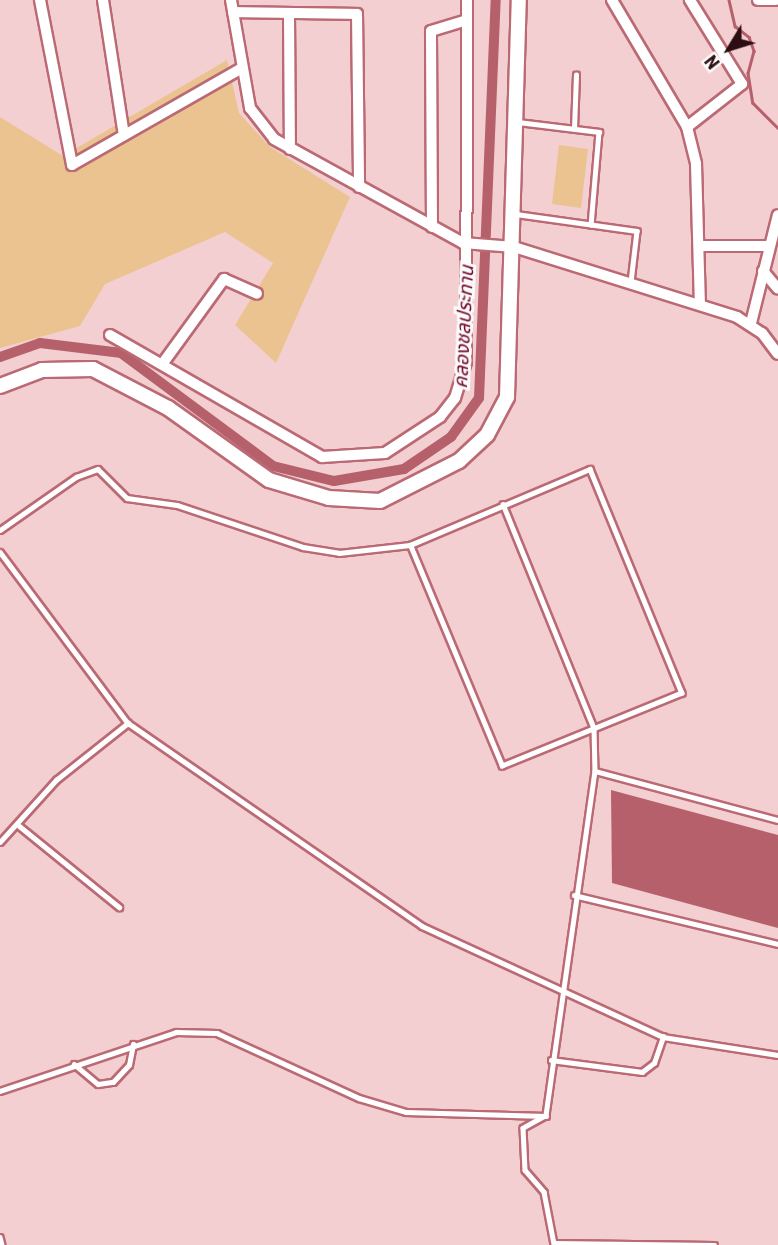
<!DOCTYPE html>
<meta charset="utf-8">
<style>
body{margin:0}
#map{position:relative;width:778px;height:1245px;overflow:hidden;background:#f3cfd1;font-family:"Roboto Condensed","Noto Sans Thai",sans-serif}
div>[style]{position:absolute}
.green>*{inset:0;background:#ebc391}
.water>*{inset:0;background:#b6606c}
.stream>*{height:2.5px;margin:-1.25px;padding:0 1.25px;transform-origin:1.25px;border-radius:1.25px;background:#b6606c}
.canal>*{height:10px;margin:-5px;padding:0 5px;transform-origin:5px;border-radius:5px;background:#b6606c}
.roads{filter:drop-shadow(2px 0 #bb6a74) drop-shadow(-2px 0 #bb6a74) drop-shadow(0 2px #bb6a74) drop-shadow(0 -2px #bb6a74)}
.lane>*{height:4.5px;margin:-2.25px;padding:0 2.25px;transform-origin:2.25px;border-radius:2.25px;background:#fff}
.street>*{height:10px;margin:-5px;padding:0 5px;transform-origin:5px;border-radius:5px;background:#fff}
.secondary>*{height:14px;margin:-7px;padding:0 7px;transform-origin:7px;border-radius:7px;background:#fff}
span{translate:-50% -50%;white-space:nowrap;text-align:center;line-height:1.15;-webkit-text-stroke:6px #fafafa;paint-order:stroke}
.water-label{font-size:19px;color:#700024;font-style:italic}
.north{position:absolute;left:694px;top:14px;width:70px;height:70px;-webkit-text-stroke:5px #fafafa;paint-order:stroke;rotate:232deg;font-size:19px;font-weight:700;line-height:28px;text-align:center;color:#2c0d12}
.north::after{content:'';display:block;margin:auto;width:24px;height:32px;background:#2c0d12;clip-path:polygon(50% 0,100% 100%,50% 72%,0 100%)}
</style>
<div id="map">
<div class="green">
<i style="clip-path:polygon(227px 60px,239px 113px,270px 147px,350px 197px,276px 363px,235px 325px,273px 263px,225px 232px,105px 284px,80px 326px,0 348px,0 117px,63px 156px)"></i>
<i style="clip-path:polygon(559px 145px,588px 149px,581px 208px,552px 204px)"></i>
</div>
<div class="water">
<i style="clip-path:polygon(611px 790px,778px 835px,778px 928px,612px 883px)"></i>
</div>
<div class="stream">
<i style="left:729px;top:0;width:27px;rotate:77deg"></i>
<i style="left:735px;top:26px;width:18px;rotate:38deg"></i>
<i style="left:749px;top:37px;width:15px;rotate:70deg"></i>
<i style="left:754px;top:51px;width:23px;rotate:105deg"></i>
<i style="left:748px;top:73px;width:30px;rotate:81deg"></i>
<i style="left:753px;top:103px;width:35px;rotate:45deg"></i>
</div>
<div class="canal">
<i style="left:0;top:357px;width:42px;rotate:-19.3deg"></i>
<i style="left:40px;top:343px;width:82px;rotate:7deg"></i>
<i style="left:121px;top:353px;width:189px;rotate:36.6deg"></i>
<i style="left:273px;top:466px;width:63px;rotate:13.8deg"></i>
<i style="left:334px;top:481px;width:71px;rotate:-9.7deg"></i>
<i style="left:404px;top:469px;width:57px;rotate:-34.2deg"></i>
<i style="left:451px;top:437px;width:48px;rotate:-54.3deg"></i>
<i style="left:479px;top:398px;width:398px;rotate:-87.6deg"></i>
</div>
<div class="roads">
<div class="lane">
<i style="left:518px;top:122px;width:82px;rotate:7deg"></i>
<i style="left:599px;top:132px;width:93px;rotate:94.9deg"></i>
<i style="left:574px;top:129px;width:54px;rotate:-87.9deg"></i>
<i style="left:516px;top:214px;width:122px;rotate:8deg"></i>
<i style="left:637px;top:231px;width:51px;rotate:96.7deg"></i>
<i style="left:590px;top:469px;width:242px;rotate:67.7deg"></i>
<i style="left:682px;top:693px;width:194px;rotate:157.9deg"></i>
<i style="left:502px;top:766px;width:239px;rotate:-112.6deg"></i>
<i style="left:410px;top:545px;width:195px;rotate:-22.9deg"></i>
<i style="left:503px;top:504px;width:242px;rotate:67.9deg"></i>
<i style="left:594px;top:728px;width:43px;rotate:88.7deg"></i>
<i style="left:595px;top:771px;width:348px;rotate:98.1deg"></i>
<i style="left:0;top:530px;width:93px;rotate:-34.9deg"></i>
<i style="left:76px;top:477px;width:23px;rotate:-20deg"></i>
<i style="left:98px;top:469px;width:41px;rotate:45deg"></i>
<i style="left:127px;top:498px;width:50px;rotate:8deg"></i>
<i style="left:177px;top:505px;width:133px;rotate:18.4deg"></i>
<i style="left:303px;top:547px;width:36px;rotate:9deg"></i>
<i style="left:339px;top:553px;width:71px;rotate:-6.4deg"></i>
<i style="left:0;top:552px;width:214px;rotate:53.2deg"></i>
<i style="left:128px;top:723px;width:357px;rotate:34.6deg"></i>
<i style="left:422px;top:926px;width:265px;rotate:24.7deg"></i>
<i style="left:663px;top:1037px;width:116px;rotate:8.9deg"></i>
<i style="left:595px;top:771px;width:189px;rotate:15deg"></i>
<i style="left:17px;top:824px;width:132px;rotate:39.1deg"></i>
<i style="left:0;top:842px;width:84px;rotate:-47.9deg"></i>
<i style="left:56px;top:780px;width:92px;rotate:-38.4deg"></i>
<i style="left:574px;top:895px;width:210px;rotate:13.5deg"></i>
<i style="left:551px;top:1060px;width:92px;rotate:7.5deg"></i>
<i style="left:642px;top:1072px;width:15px;rotate:-37deg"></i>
<i style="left:654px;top:1063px;width:28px;rotate:-71deg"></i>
<i style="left:74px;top:1064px;width:31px;rotate:40deg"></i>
<i style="left:98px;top:1084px;width:15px;rotate:-8deg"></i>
<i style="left:113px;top:1082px;width:23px;rotate:-47deg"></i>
<i style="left:129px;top:1065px;width:21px;rotate:-79deg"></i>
<i style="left:0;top:1091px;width:186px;rotate:-18.5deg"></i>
<i style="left:176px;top:1032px;width:41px;rotate:1.4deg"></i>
<i style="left:217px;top:1033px;width:156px;rotate:24.6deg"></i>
<i style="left:359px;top:1098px;width:49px;rotate:16.6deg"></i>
<i style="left:406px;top:1112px;width:140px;rotate:1.6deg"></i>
<i style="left:545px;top:1116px;width:25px;rotate:151deg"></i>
<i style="left:523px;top:1128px;width:42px;rotate:87.3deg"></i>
<i style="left:525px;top:1170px;width:29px;rotate:49deg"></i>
<i style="left:544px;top:1192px;width:53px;rotate:79.1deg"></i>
<i style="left:0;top:1237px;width:8px;rotate:76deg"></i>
<i style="left:554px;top:1243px;width:160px;rotate:0.7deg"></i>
</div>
<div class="street">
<i style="left:40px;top:0;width:168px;rotate:79deg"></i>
<i style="left:72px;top:165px;width:196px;rotate:-29.7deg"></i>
<i style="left:103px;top:0;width:137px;rotate:81.2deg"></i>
<i style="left:231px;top:0;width:110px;rotate:80deg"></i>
<i style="left:250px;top:108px;width:39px;rotate:52deg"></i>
<i style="left:274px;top:139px;width:216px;rotate:28.8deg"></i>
<i style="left:463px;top:243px;width:51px;rotate:4.5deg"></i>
<i style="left:514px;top:247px;width:234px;rotate:17.4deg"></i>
<i style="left:737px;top:317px;width:30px;rotate:33deg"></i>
<i style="left:762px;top:333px;width:26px;rotate:53deg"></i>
<i style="left:612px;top:0;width:147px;rotate:59.4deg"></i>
<i style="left:687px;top:127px;width:38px;rotate:76deg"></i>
<i style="left:696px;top:164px;width:140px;rotate:88.4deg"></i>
<i style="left:758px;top:0;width:18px"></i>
<i style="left:233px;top:12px;width:124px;rotate:0.9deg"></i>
<i style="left:357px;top:14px;width:173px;rotate:89.3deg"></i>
<i style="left:289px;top:15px;width:134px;rotate:89.6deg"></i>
<i style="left:687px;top:127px;width:70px;rotate:-38deg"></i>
<i style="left:742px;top:84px;width:99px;rotate:-121.8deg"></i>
<i style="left:432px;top:227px;width:196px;rotate:-90.3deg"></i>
<i style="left:431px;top:31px;width:37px;rotate:-17deg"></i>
<i style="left:699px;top:246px;width:70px"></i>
<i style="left:763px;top:271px;width:23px;rotate:50deg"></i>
<i style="left:751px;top:323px;width:111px;rotate:-76deg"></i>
<i style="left:110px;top:335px;width:245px;rotate:29.9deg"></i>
<i style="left:322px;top:457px;width:63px;rotate:-3.6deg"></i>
<i style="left:385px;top:453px;width:66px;rotate:-33.2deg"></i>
<i style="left:440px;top:417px;width:24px;rotate:-52deg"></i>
<i style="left:455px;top:398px;width:38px;rotate:-73deg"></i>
<i style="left:466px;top:362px;width:362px;rotate:-89.8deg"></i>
<i style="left:163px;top:363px;width:104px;rotate:-54deg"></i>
<i style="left:224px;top:279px;width:36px;rotate:24deg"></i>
</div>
<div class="secondary">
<i style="left:0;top:386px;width:45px;rotate:-20.9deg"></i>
<i style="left:42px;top:370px;width:51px;rotate:-1.1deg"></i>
<i style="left:93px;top:369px;width:85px;rotate:27.5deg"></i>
<i style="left:168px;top:408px;width:124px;rotate:35.5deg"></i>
<i style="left:269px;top:480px;width:63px;rotate:16.7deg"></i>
<i style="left:329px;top:498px;width:51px;rotate:3.4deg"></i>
<i style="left:380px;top:501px;width:89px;rotate:-26.9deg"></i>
<i style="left:459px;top:461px;width:38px;rotate:-43deg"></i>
<i style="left:487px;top:435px;width:43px;rotate:-62.2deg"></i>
<i style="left:507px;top:397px;width:397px;rotate:-88.3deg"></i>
</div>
</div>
<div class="water-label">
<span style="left:464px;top:327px;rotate:-87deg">คลองชลประทาน</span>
</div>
<div class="north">N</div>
</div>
